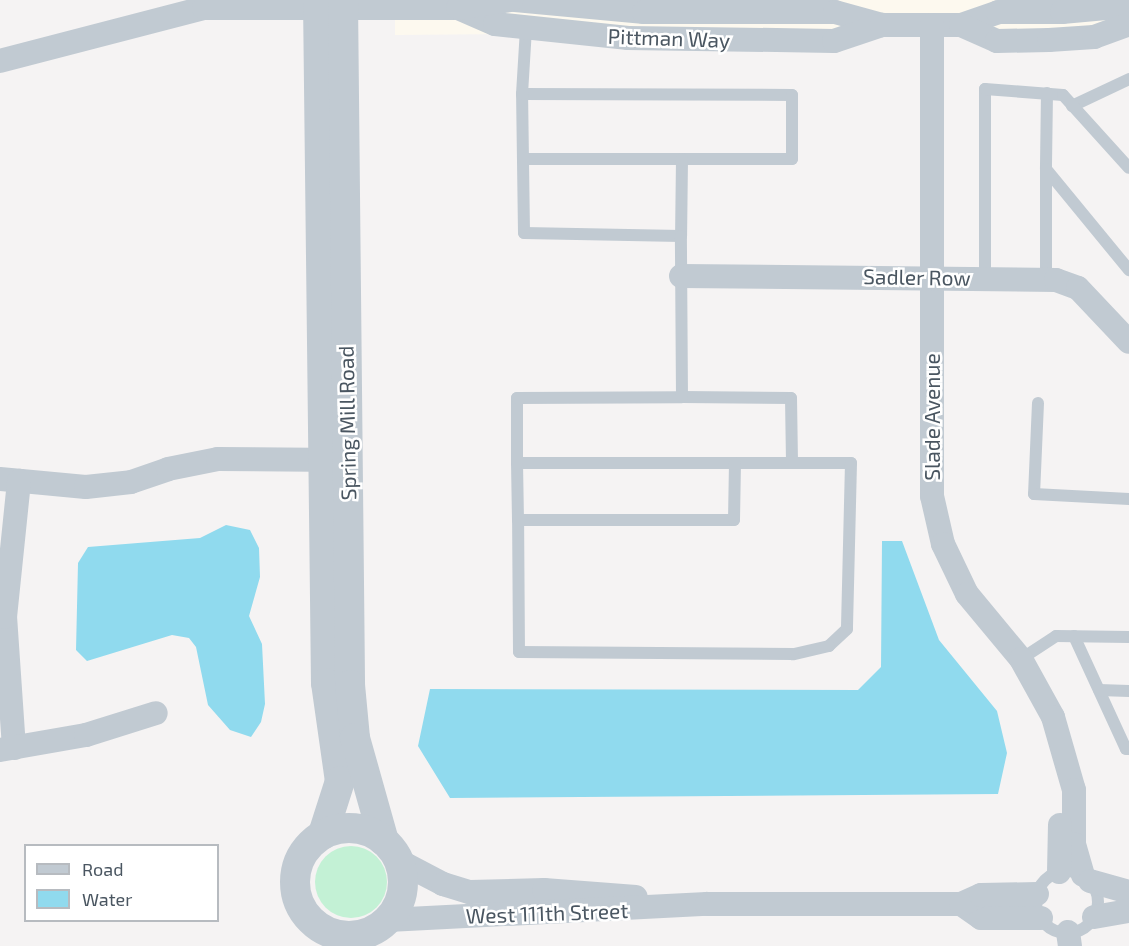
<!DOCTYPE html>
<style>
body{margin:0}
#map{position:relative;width:1129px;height:946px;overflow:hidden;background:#f5f3f3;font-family:"Exo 2",sans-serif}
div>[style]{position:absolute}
.commercial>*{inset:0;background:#fdf9ef}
.green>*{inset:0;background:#c3f1d5}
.round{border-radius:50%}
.water>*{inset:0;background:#90daee}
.service>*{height:12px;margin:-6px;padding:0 6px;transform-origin:6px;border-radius:6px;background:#c1cad2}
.service>.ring{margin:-6px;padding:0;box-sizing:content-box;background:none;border:12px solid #c1cad2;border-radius:50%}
.minor>*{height:24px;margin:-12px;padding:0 12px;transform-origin:12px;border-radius:12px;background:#c1cad2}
.tertiary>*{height:30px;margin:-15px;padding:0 15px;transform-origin:15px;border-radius:15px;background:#c1cad2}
.tertiary>.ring{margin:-15px;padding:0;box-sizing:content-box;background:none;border:30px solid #c1cad2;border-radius:50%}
span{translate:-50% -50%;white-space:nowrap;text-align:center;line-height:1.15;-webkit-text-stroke:5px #fff;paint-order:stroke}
.street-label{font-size:21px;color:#4a5661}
.legend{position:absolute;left:24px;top:844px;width:195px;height:78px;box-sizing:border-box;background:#fff;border:2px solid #b7bbc0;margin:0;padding:8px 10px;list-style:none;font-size:18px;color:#4a5661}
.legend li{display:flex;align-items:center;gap:12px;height:30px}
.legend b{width:30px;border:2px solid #b7bbc0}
</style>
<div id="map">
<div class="commercial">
<i style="clip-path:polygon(395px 0,1129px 0,1129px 28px,395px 35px)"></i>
</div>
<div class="green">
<i class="round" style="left:315px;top:846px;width:72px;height:72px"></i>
</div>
<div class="water">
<i style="clip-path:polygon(226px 525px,250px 530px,259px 548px,260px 577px,249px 616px,262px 644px,265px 704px,261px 722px,251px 737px,230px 730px,208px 705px,196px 647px,189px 638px,172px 635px,87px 661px,76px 650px,78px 563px,88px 547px,200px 538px)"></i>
<i style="clip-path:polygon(882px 541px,902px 541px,939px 640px,997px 711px,1007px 753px,998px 794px,450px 798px,418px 746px,430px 689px,858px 690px,881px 667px)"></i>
</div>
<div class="service">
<i style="left:1047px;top:93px;width:76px;rotate:90.8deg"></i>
<i style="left:1046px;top:169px;width:131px;rotate:50.6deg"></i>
<i style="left:522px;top:94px;width:270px;rotate:0.2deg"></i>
<i style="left:792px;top:95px;width:64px;rotate:90deg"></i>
<i style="left:792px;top:159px;width:110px;rotate:180deg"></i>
<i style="left:1072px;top:106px;width:63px;rotate:-25.3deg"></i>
<i style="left:523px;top:159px;width:159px"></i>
<i style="left:682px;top:159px;width:77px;rotate:90.7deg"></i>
<i style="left:681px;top:236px;width:157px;rotate:-178.9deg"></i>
<i style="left:524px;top:233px;width:139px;rotate:-90.8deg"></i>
<i style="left:522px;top:94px;width:66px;rotate:-86.5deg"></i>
<i style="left:1046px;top:169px;width:111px;rotate:90deg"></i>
<i style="left:985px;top:278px;width:189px;rotate:-90deg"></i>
<i style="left:985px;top:89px;width:78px;rotate:4.4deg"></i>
<i style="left:1063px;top:95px;width:98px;rotate:47.9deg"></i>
<i style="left:682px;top:397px;width:109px;rotate:0.5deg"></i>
<i style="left:791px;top:398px;width:65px;rotate:89.1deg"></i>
<i style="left:1038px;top:403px;width:91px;rotate:92.5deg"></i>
<i style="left:1034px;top:494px;width:95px;rotate:3deg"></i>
<i style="left:517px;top:463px;width:334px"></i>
<i style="left:851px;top:463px;width:166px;rotate:91.4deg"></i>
<i style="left:847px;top:629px;width:25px;rotate:137deg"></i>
<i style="left:829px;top:646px;width:37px;rotate:167deg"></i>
<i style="left:793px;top:654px;width:274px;rotate:-179.6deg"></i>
<i style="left:519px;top:652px;width:132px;rotate:-90.4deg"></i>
<i style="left:518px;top:520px;width:57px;rotate:-91deg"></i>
<i style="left:517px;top:463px;width:65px;rotate:-90deg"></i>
<i style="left:517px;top:398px;width:165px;rotate:-0.3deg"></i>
<i style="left:682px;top:397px;width:161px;rotate:-90.4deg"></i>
<i style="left:518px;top:520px;width:216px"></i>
<i style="left:734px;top:520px;width:57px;rotate:-89deg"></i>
<i style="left:1074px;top:636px;width:124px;rotate:65.3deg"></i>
<i style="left:1126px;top:749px;width:3px"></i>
<i style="left:1021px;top:659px;width:42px;rotate:-33.3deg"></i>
<i style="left:1056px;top:636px;width:73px;rotate:0.8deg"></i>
<i style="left:1099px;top:690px;width:30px;rotate:2deg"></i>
<i class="ring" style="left:1036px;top:871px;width:50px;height:50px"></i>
</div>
<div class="minor">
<i style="left:515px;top:0;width:130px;rotate:5.3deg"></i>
<i style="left:644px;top:12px;width:191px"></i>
<i style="left:835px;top:12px;width:49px;rotate:15.5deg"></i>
<i style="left:458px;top:8px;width:40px;rotate:23.4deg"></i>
<i style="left:495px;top:24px;width:134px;rotate:6deg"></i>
<i style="left:628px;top:38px;width:206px;rotate:0.8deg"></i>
<i style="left:834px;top:41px;width:51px;rotate:-18.4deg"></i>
<i style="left:882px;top:25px;width:79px"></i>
<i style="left:961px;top:25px;width:39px;rotate:-19deg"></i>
<i style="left:998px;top:12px;width:64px"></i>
<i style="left:1062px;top:12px;width:67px;rotate:-5.1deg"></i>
<i style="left:932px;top:25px;width:471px;rotate:90deg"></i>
<i style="left:932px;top:496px;width:49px;rotate:77.1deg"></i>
<i style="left:943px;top:544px;width:55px;rotate:64.4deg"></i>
<i style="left:967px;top:594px;width:85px;rotate:50.3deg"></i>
<i style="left:1021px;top:659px;width:66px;rotate:61.1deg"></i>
<i style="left:1053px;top:717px;width:76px;rotate:74deg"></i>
<i style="left:1074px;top:790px;width:54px;rotate:90deg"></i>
<i style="left:1074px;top:844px;width:32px;rotate:74deg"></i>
<i style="left:961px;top:25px;width:39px;rotate:24deg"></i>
<i style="left:997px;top:41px;width:52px;rotate:-1.1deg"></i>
<i style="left:1049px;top:40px;width:45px;rotate:-3.8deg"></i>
<i style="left:1094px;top:37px;width:37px;rotate:-20deg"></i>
<i style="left:0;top:61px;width:211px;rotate:-14.6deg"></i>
<i style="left:204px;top:8px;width:254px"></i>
<i style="left:458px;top:8px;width:54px;rotate:-8.6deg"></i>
<i style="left:681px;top:276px;width:375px;rotate:0.6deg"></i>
<i style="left:1056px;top:280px;width:23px;rotate:20deg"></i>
<i style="left:1078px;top:288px;width:74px;rotate:46.6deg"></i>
<i style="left:0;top:479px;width:86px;rotate:5.3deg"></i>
<i style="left:86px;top:487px;width:45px;rotate:-6.3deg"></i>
<i style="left:131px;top:482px;width:39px;rotate:-19deg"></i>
<i style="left:168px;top:469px;width:51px;rotate:-11.3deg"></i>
<i style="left:218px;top:459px;width:124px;rotate:0.5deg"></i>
<i style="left:14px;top:748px;width:131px;rotate:-93.9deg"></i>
<i style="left:5px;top:617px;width:137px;rotate:-84.1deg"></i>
<i style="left:0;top:750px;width:87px;rotate:-9.9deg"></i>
<i style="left:86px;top:735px;width:73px;rotate:-17.4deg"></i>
<i style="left:399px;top:861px;width:50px;rotate:27.6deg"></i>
<i style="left:443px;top:884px;width:28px;rotate:17deg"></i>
<i style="left:470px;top:892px;width:74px;rotate:-1.5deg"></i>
<i style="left:544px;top:890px;width:92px;rotate:4.4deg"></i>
<i style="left:1059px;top:872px;width:47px;rotate:-88.8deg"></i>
<i style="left:1090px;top:881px;width:41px;rotate:15.8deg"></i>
<i style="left:961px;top:904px;width:24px;rotate:35deg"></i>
<i style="left:981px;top:918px;width:60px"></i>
<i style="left:1094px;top:917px;width:36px;rotate:-10deg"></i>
<i style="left:388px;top:920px;width:319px;rotate:-2.9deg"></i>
<i style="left:707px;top:904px;width:254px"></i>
<i style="left:961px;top:904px;width:22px;rotate:-24deg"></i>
<i style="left:981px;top:895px;width:56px;rotate:-1deg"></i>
<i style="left:1068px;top:932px;width:14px;rotate:82deg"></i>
</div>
<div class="tertiary">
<i style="left:318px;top:0;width:683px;rotate:89.33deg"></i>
<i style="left:326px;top:683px;width:99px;rotate:81.9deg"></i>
<i style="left:340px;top:781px;width:56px;rotate:107.8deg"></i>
<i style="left:343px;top:0;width:685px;rotate:89.41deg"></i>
<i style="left:350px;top:685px;width:53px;rotate:84.6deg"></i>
<i style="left:355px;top:738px;width:107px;rotate:74.3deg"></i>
<i class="ring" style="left:295px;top:828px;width:78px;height:78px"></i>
</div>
<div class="street-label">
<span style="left:669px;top:38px;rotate:2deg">Pittman Way</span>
<span style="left:917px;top:277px;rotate:1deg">Sadler Row</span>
<span style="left:932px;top:417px;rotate:-90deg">Slade Avenue</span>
<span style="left:347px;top:423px;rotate:-91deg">Spring Mill Road</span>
<span style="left:547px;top:913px;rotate:-2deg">West 111th Street</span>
</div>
<ul class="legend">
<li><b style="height:8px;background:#c1cad2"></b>Road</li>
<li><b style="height:16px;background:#90daee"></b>Water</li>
</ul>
</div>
